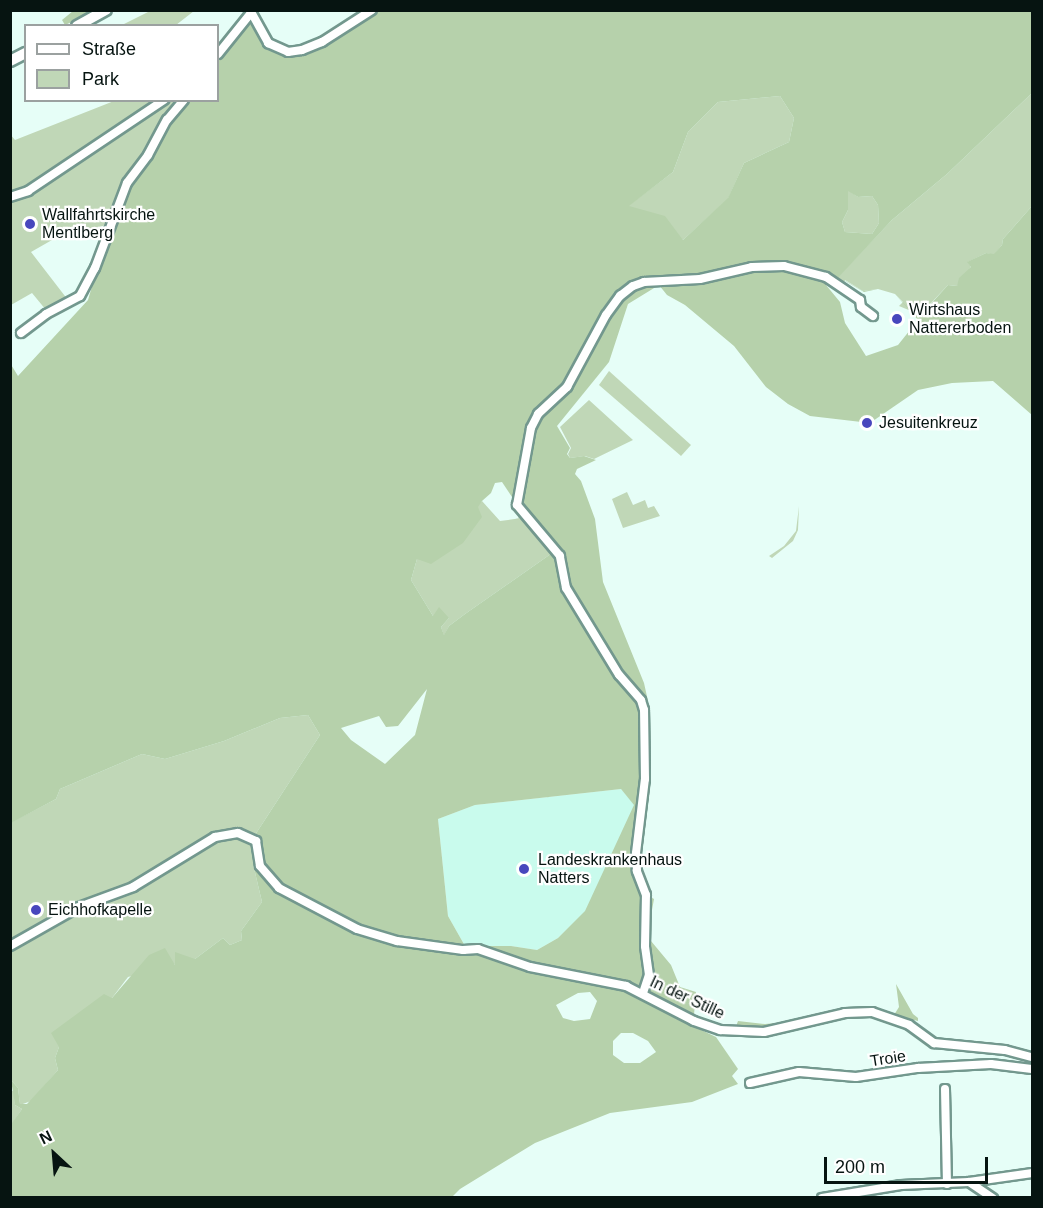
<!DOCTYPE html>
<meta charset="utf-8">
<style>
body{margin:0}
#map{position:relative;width:1043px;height:1208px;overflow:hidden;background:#e6fef7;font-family:Arial,sans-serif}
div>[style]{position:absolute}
.built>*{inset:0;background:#c9fbed}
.green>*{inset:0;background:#c0d7b7}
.forest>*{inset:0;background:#b6d1ab}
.roads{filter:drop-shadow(2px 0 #73988e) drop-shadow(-2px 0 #73988e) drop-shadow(0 2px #73988e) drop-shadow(0 -2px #73988e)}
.minor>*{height:8px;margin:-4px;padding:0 4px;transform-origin:4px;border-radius:4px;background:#fff}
.major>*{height:10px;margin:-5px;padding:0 5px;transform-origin:5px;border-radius:5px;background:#fff}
.dots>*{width:16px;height:16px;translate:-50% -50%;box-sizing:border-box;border:3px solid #fff;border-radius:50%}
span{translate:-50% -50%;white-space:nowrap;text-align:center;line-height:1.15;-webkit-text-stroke:4.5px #fff;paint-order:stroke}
.poi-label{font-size:16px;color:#061411}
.left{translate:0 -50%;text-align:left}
.street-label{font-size:16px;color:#061411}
.frame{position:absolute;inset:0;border:12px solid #061411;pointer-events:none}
.legend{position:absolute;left:24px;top:24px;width:195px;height:78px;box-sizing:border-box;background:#fff;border:2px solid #9ba1a0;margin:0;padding:8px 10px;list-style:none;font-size:18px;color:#061411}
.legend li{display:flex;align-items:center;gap:12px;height:30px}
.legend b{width:30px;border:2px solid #9ba1a0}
.north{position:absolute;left:24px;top:1124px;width:60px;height:60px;-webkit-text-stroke:4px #fff;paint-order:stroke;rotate:334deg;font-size:16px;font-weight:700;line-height:24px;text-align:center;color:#061411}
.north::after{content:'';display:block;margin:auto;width:21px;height:27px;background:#061411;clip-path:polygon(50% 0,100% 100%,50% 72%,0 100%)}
.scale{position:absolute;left:824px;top:1157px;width:164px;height:27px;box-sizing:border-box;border:3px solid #061411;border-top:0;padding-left:8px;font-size:18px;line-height:21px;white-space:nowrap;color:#061411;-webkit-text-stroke:4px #fff;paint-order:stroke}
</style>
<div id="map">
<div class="built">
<i style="clip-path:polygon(621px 789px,635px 805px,586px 911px,558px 938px,537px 950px,511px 946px,465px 946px,448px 916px,438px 819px,475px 805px)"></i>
</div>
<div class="green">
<i style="clip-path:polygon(150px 11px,150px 10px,194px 11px,176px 25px,122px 25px)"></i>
<i style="clip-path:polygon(1032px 93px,1032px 206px,1003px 239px,1002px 245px,994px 255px,986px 253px,968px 262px,971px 267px,957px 286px,948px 285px,917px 318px,911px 311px,899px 306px,903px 302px,895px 294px,878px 289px,863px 291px,845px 280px,841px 283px,834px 281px,892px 220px,947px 174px)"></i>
<i style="clip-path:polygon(780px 96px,794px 118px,789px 142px,744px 163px,728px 199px,683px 240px,628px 206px,673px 172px,688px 132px,718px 102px)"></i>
<i style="clip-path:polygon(114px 101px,185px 101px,110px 224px,52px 240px,31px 252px,68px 300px,46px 310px,32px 293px,11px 305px,10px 134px,15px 140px)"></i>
<i style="clip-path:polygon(848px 190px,858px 197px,872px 196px,878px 205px,879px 223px,872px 234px,845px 232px,842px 222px,848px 210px)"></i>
<i style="clip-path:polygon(609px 371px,691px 445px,681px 456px,599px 385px)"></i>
<i style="clip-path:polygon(589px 400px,633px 440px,594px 459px,585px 456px,570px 458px,568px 454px,571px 448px,560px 427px)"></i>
<i style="clip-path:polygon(627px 492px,633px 505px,645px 500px,648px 508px,654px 506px,660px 516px,623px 528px,612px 499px)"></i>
<i style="clip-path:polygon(482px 501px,500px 521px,522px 518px,555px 551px,465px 614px,449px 626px,444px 636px,441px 627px,449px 618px,433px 616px,411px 580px,417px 559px)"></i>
<i style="clip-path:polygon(799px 506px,798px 530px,793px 541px,772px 558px,769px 556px,784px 546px,796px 531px)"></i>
<i style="clip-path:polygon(308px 715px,320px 735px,255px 835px,253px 864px,262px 902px,241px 931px,242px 940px,230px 945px,223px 938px,195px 959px,128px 977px,112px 998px,59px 1047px,55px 1058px,58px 1070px,31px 1101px,20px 1105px,18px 1088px,11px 1080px,10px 823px,56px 799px,60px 789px,142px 754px,165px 759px,224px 741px,280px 718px)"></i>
<i style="clip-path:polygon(11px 1090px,14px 1092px,15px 1105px,22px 1109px,12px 1124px)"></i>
</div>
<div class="forest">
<i style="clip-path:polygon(73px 11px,96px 11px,65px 25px,62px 20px)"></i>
<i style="clip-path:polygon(evenodd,379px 11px,1032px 11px,1032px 93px,947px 174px,892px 220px,835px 281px,841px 283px,844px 280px,863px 291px,878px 289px,895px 294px,918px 318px,948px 285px,957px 286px,959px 278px,971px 267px,967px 262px,986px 253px,994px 254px,1002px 245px,1003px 239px,1032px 206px,1032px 415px,993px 381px,952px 383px,918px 390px,870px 423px,810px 416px,788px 404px,766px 387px,734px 346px,685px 305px,667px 295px,659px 285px,628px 304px,609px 362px,557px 426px,570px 448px,567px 454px,570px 458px,584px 456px,596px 460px,577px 469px,575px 474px,581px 481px,595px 519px,603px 582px,644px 683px,648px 701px,640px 703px,647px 727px,649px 790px,636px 873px,647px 895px,654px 899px,650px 921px,645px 924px,643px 941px,651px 941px,671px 965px,680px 987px,696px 992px,693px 1026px,716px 1037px,738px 1069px,732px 1076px,738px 1084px,692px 1102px,610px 1113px,535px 1143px,460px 1189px,452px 1197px,11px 1197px,11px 1121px,12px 1123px,22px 1109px,15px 1105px,11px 1080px,18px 1088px,20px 1104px,27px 1104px,58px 1070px,55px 1058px,59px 1047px,51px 1033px,104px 994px,112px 998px,149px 955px,165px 948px,175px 965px,175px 952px,195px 959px,223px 938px,230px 945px,242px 940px,241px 931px,262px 902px,253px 864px,255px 835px,320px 735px,308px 715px,280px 718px,224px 741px,165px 759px,142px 754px,60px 789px,56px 799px,11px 823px,10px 363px,18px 376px,88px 300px,125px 174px,185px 101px,218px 100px,218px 61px,249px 22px,266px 48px,295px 55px,311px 51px,345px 33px,379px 11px,780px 96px,794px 118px,789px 142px,744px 163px,728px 198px,683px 240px,665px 216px,629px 206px,673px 172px,688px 132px,718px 102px,780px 96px,379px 11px,848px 191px,858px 197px,872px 196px,878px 205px,879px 223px,872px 234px,845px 232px,842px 222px,848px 210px,848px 191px,379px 11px,830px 279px,841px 284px,845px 281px,864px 292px,878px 289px,895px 294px,918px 320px,898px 345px,866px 356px,845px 323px,840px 302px,826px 285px,830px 279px,379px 11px,502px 482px,518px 506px,521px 515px,517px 519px,500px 521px,482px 501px,491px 493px,495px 483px,502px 482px,379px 11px,482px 501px,500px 521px,522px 518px,555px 551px,465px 614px,449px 626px,444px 635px,441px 627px,449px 618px,439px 607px,433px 616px,411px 580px,417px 559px,431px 564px,463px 543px,482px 517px,478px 507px,482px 501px,379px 11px,427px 689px,415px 735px,385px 764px,351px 740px,341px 728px,379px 716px,386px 727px,398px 726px,427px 689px,379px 11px,621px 789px,634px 805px,585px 911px,558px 938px,537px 950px,511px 946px,465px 946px,448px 916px,438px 819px,475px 805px,621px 789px,379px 11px,590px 992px,597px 1001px,590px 1019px,574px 1021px,563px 1018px,556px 1005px,578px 993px,590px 992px,379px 11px,621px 1033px,633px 1033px,648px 1041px,656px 1052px,640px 1063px,624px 1063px,613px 1055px,613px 1041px,621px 1033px)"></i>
<i style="clip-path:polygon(896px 984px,913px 1014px,918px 1018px,918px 1021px,894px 1015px,899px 1007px)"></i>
<i style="clip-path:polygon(738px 1021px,765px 1024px,788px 1022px,751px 1031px,748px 1027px,735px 1029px)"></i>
</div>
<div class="roads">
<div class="minor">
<i style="left:250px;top:10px;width:38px;rotate:61deg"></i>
<i style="left:268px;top:43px;width:22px;rotate:24deg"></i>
<i style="left:288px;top:52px;width:14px;rotate:-8deg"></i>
<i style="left:302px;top:50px;width:22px;rotate:-22deg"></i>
<i style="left:322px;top:42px;width:59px;rotate:-32.6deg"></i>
<i style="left:218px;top:54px;width:51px;rotate:-51.3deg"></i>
<i style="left:10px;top:197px;width:19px;rotate:-18deg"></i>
<i style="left:28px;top:191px;width:164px;rotate:-33.8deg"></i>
<i style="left:21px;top:333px;width:31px;rotate:-37deg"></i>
<i style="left:46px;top:314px;width:38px;rotate:-28deg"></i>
<i style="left:80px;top:296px;width:32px;rotate:-62deg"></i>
<i style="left:95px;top:268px;width:91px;rotate:-69.4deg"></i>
<i style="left:127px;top:183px;width:35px;rotate:-53deg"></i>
<i style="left:148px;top:155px;width:40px;rotate:-62deg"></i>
<i style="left:167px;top:120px;width:26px;rotate:-50deg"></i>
<i style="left:10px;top:946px;width:79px;rotate:-29.5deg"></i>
<i style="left:79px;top:907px;width:58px;rotate:-20.3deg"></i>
<i style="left:133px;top:887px;width:96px;rotate:-31.4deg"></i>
<i style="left:215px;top:837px;width:23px;rotate:-10deg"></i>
<i style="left:238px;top:833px;width:20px;rotate:24deg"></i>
<i style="left:256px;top:841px;width:25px;rotate:81deg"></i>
<i style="left:260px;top:866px;width:29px;rotate:49deg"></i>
<i style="left:279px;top:888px;width:88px;rotate:27.7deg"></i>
<i style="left:357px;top:929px;width:42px;rotate:16.7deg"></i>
<i style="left:397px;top:941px;width:67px;rotate:7.8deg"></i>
<i style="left:463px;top:950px;width:15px;rotate:-4deg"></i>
<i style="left:478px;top:949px;width:55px;rotate:19.1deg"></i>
<i style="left:530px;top:967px;width:98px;rotate:11.2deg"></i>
<i style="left:626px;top:986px;width:76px;rotate:27.2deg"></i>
<i style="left:694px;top:1021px;width:28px;rotate:19deg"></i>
<i style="left:720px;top:1030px;width:44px;rotate:2.6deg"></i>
<i style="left:764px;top:1032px;width:83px;rotate:-13.2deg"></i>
<i style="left:845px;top:1013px;width:27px;rotate:-2deg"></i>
<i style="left:872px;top:1012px;width:39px;rotate:19deg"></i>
<i style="left:909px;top:1025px;width:31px;rotate:36deg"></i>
<i style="left:934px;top:1043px;width:71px;rotate:5.6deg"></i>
<i style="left:1005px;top:1050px;width:28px;rotate:15deg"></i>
<i style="left:643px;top:993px;width:19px;rotate:-72deg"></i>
<i style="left:649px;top:975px;width:29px;rotate:-98deg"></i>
<i style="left:645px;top:946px;width:51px;rotate:-88.9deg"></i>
<i style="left:646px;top:895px;width:26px;rotate:-111deg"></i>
<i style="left:637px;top:871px;width:18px;rotate:-93deg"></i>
<i style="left:636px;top:853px;width:75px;rotate:-83.1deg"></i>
<i style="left:645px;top:779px;width:69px;rotate:-90.8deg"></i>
<i style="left:644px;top:710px;width:10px;rotate:-107deg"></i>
<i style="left:641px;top:700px;width:33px;rotate:-131deg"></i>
<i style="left:619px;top:675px;width:102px;rotate:-121.3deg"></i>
<i style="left:566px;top:588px;width:33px;rotate:-101deg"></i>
<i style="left:560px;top:556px;width:67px;rotate:-130.1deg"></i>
<i style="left:517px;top:505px;width:78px;rotate:-79.7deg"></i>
<i style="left:531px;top:428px;width:16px;rotate:-63deg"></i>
<i style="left:538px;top:414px;width:40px;rotate:-43deg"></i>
<i style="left:567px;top:387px;width:82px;rotate:-61.6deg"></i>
<i style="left:606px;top:315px;width:24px;rotate:-54deg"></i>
<i style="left:620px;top:296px;width:16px;rotate:-38deg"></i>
<i style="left:633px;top:286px;width:12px;rotate:-20deg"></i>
<i style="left:644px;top:282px;width:56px;rotate:-3.1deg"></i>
<i style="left:700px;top:279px;width:53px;rotate:-13deg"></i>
<i style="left:752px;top:267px;width:32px;rotate:-2deg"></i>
<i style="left:784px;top:266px;width:43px;rotate:14.7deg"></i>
<i style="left:826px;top:277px;width:41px;rotate:34.1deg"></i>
<i style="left:860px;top:300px;width:7px;rotate:82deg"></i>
<i style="left:861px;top:307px;width:15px;rotate:37deg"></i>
<i style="left:750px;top:1083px;width:50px;rotate:-12.7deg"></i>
<i style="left:799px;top:1072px;width:57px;rotate:5deg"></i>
<i style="left:856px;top:1077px;width:63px;rotate:-8.3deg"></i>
<i style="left:918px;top:1068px;width:73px;rotate:-3.1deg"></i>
<i style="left:991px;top:1064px;width:41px;rotate:7deg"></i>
<i style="left:945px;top:1089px;width:95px;rotate:88.8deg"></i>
<i style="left:969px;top:1182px;width:29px;rotate:34deg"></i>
<i style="left:822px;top:1198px;width:80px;rotate:-9.3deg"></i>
<i style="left:901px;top:1185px;width:68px;rotate:-2.5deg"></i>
<i style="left:969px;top:1182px;width:64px;rotate:-8.1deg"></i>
</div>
<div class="major">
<i style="left:77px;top:26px;width:33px;rotate:-29deg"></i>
<i style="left:10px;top:61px;width:18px;rotate:-27deg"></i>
</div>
</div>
<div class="dots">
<i style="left:30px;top:224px;background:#4847bd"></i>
<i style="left:897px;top:319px;background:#4847bd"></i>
<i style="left:867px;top:423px;background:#4847bd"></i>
<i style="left:524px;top:869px;background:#4847bd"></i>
<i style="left:36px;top:910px;background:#4847bd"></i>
</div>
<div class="poi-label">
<span class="left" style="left:42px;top:224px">Wallfahrtskirche<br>Mentlberg</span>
<span class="left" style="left:909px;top:319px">Wirtshaus<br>Nattererboden</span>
<span class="left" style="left:879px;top:423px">Jesuitenkreuz</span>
<span class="left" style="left:538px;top:869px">Landeskrankenhaus<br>Natters</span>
<span class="left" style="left:48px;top:910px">Eichhofkapelle</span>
</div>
<div class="street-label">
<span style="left:687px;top:998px;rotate:25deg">In der Stille</span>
<span style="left:888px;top:1059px;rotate:-9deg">Troie</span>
</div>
<div class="frame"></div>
<ul class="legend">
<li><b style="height:8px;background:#fff"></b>Straße</li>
<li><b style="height:16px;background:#c0d7b7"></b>Park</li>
</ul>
<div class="north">N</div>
<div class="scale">200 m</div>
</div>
